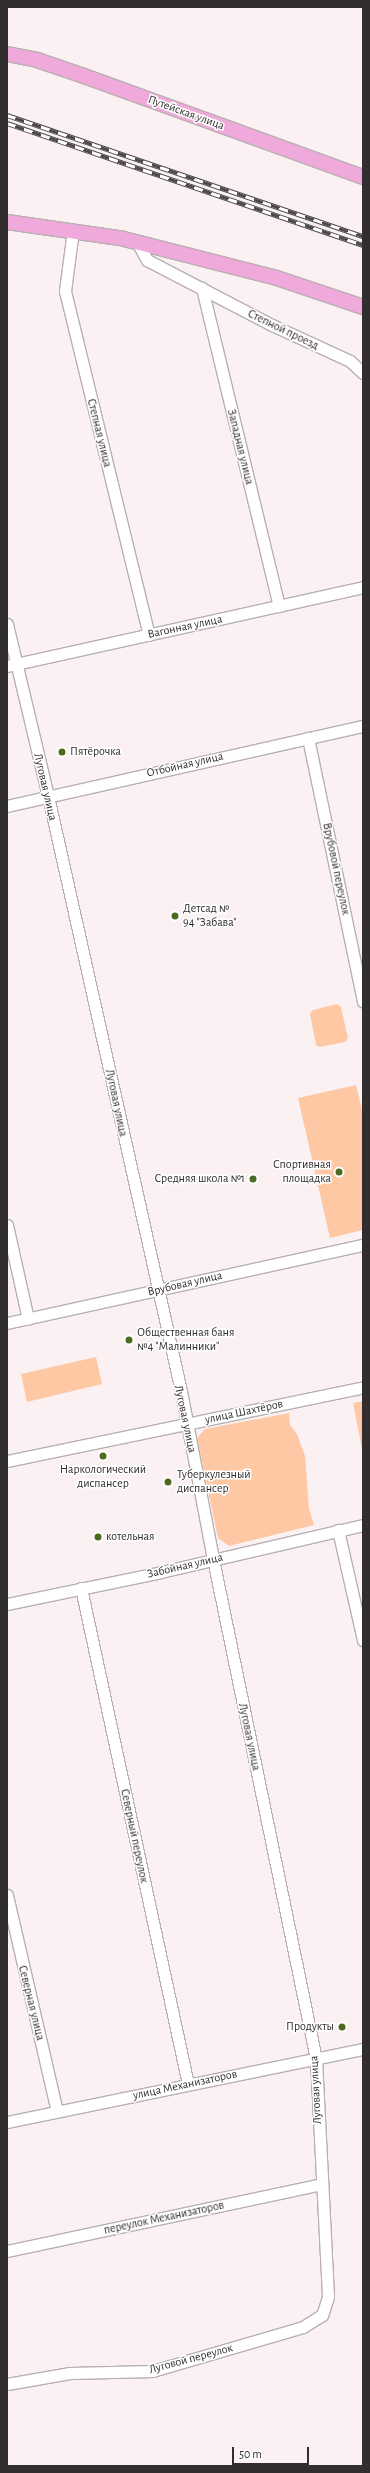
<!DOCTYPE html>
<meta charset="utf-8">
<style>
body{margin:0}
#map{position:relative;width:370px;height:2473px;overflow:hidden;background:#fbf1f3;font-family:"Alegreya Sans",sans-serif}
div>[style]{position:absolute}
.green>*{inset:0;background:#ffc8a5}
.roads{filter:drop-shadow(1px 0 #b8b0b1) drop-shadow(-1px 0 #b8b0b1) drop-shadow(0 1px #b8b0b1) drop-shadow(0 -1px #b8b0b1)}
.minor>*{height:11px;margin:-5.5px;padding:0 5.5px;transform-origin:5.5px;border-radius:5.5px;background:#fff}
.major>*{height:14px;margin:-7px;padding:0 7px;transform-origin:7px;border-radius:7px;background:#efa9da}
.rail>*{height:4.5px;margin-top:-2.25px;transform-origin:0;background:repeating-linear-gradient(90deg,#fff 0 9px,#4e494a 0 18px);box-sizing:border-box;border-block:1px solid #4e494a}
.dots>*{width:11px;height:11px;translate:-50% -50%;box-sizing:border-box;border:2px solid #fff;border-radius:50%}
span{translate:-50% -50%;white-space:nowrap;text-align:center;line-height:1.15;-webkit-text-stroke:3px #fff;paint-order:stroke}
.street-label{font-size:12px;color:#322e2f}
.poi-label{font-size:12px;color:#322e2f}
.left{translate:0 -50%;text-align:left}
.right{translate:-100% -50%;text-align:right}
.frame{position:absolute;inset:0;border:8px solid #322e2f;pointer-events:none}
.scale{position:absolute;left:232px;top:2447px;width:77px;height:18px;box-sizing:border-box;border:2px solid #322e2f;border-top:0;padding-left:5px;font-size:12px;line-height:14px;white-space:nowrap;color:#322e2f;-webkit-text-stroke:3px #fff;paint-order:stroke}
</style>
<div id="map">
<div class="green">
<i style="clip-path:polygon(337px 1004px,341px 1007px,348px 1038px,345px 1042px,320px 1047px,316px 1045px,310px 1014px,313px 1010px)"></i>
<i style="clip-path:polygon(356px 1085px,363px 1113px,363px 1230px,330px 1238px,298px 1098px)"></i>
<i style="clip-path:polygon(96px 1357px,102px 1384px,27px 1402px,21px 1374px)"></i>
<i style="clip-path:polygon(363px 1401px,363px 1454px,353px 1403px)"></i>
<i style="clip-path:polygon(289px 1413px,290px 1425px,297px 1434px,305px 1456px,309px 1509px,314px 1525px,229px 1546px,218px 1538px,197px 1438px,205px 1429px)"></i>
</div>
<div class="roads">
<div class="minor">
<i style="left:73px;top:230px;width:62px;rotate:97.5deg"></i>
<i style="left:65px;top:291px;width:354px;rotate:76.3deg"></i>
<i style="left:137px;top:242px;width:21px;rotate:61deg"></i>
<i style="left:147px;top:260px;width:141px;rotate:27.5deg"></i>
<i style="left:272px;top:325px;width:86px;rotate:24.8deg"></i>
<i style="left:350px;top:361px;width:18px;rotate:43deg"></i>
<i style="left:202px;top:288px;width:327px;rotate:76.4deg"></i>
<i style="left:7px;top:624px;width:177px;rotate:76.6deg"></i>
<i style="left:48px;top:796px;width:610px;rotate:77.4deg"></i>
<i style="left:181px;top:1391px;width:171px;rotate:79.2deg"></i>
<i style="left:213px;top:1559px;width:510px;rotate:78.36deg"></i>
<i style="left:316px;top:2059px;width:238px;rotate:87.1deg"></i>
<i style="left:328px;top:2297px;width:19px;rotate:108deg"></i>
<i style="left:322px;top:2315px;width:22px;rotate:148deg"></i>
<i style="left:303px;top:2327px;width:156px;rotate:163.7deg"></i>
<i style="left:153px;top:2371px;width:83px;rotate:178.6deg"></i>
<i style="left:70px;top:2373px;width:64px;rotate:170.1deg"></i>
<i style="left:7px;top:666px;width:365px;rotate:-12.5deg"></i>
<i style="left:308px;top:738px;width:269px;rotate:78.2deg"></i>
<i style="left:7px;top:806px;width:365px;rotate:-12.7deg"></i>
<i style="left:7px;top:1225px;width:96px;rotate:77.4deg"></i>
<i style="left:7px;top:1323px;width:364px;rotate:-12.4deg"></i>
<i style="left:7px;top:1461px;width:364px;rotate:-11.7deg"></i>
<i style="left:338px;top:1530px;width:113px;rotate:77.2deg"></i>
<i style="left:81px;top:1588px;width:507px;rotate:77.83deg"></i>
<i style="left:7px;top:1604px;width:157px;rotate:-11.7deg"></i>
<i style="left:161px;top:1572px;width:207px;rotate:-13.1deg"></i>
<i style="left:7px;top:1895px;width:222px;rotate:77deg"></i>
<i style="left:7px;top:2122px;width:363px;rotate:-11.6deg"></i>
<i style="left:7px;top:2251px;width:322px;rotate:-12deg"></i>
</div>
<div class="major">
<i style="left:7px;top:54px;width:31px;rotate:11deg"></i>
<i style="left:37px;top:60px;width:50px;rotate:18.8deg"></i>
<i style="left:84px;top:76px;width:297px;rotate:19.9deg"></i>
<i style="left:7px;top:222px;width:114px;rotate:8.1deg"></i>
<i style="left:120px;top:238px;width:162px;rotate:14.3deg"></i>
<i style="left:277px;top:278px;width:91px;rotate:18.6deg"></i>
</div>
</div>
<div class="rail">
<i style="left:7px;top:115px;width:376px;rotate:18.8deg"></i>
<i style="left:7px;top:123px;width:376px;rotate:18.9deg"></i>
</div>
<div class="dots">
<i style="left:62px;top:752px;background:#4d6b20"></i>
<i style="left:175px;top:916px;background:#4d6b20"></i>
<i style="left:339px;top:1172px;background:#4d6b20"></i>
<i style="left:253px;top:1179px;background:#4d6b20"></i>
<i style="left:129px;top:1340px;background:#4d6b20"></i>
<i style="left:103px;top:1456px;background:#4d6b20"></i>
<i style="left:168px;top:1482px;background:#4d6b20"></i>
<i style="left:98px;top:1537px;background:#4d6b20"></i>
<i style="left:342px;top:2027px;background:#4d6b20"></i>
</div>
<div class="street-label">
<span style="left:186px;top:113px;rotate:20deg">Путейская улица</span>
<span style="left:283px;top:330px;rotate:26deg">Степной проезд</span>
<span style="left:99px;top:433px;rotate:76deg">Степная улица</span>
<span style="left:240px;top:447px;rotate:76deg">Западная улица</span>
<span style="left:185px;top:627px;rotate:-12deg">Вагонная улица</span>
<span style="left:185px;top:765px;rotate:-13deg">Отбойная улица</span>
<span style="left:45px;top:787px;rotate:77deg">Луговая улица</span>
<span style="left:336px;top:869px;rotate:78deg">Врубовой переулок</span>
<span style="left:116px;top:1103px;rotate:78deg">Луговая улица</span>
<span style="left:185px;top:1284px;rotate:-13deg">Врубовая улица</span>
<span style="left:244px;top:1412px;rotate:-12deg">улица Шахтёров</span>
<span style="left:185px;top:1419px;rotate:78deg">Луговая улица</span>
<span style="left:185px;top:1566px;rotate:-13deg">Забойная улица</span>
<span style="left:249px;top:1737px;rotate:78deg">Луговая улица</span>
<span style="left:134px;top:1836px;rotate:78deg">Северный переулок</span>
<span style="left:31px;top:2003px;rotate:76deg">Северная улица</span>
<span style="left:185px;top:2085px;rotate:-12deg">улица Механизаторов</span>
<span style="left:316px;top:2090px;rotate:-93deg">Луговая улица</span>
<span style="left:164px;top:2218px;rotate:-12deg">переулок Механизаторов</span>
<span style="left:191px;top:2359px;rotate:-15deg">Луговой переулок</span>
</div>
<div class="poi-label">
<span class="left" style="left:70px;top:752px">Пятёрочка</span>
<span class="left" style="left:183px;top:916px">Детсад №<br>94 "Забава"</span>
<span class="right" style="left:331px;top:1172px">Спортивная<br>площадка</span>
<span class="right" style="left:245px;top:1179px">Средняя школа №1</span>
<span class="left" style="left:137px;top:1340px">Общественная баня<br>№4 "Малинники"</span>
<span style="left:103px;top:1477px">Наркологический<br>диспансер</span>
<span class="left" style="left:177px;top:1482px">Туберкулезный<br>диспансер</span>
<span class="left" style="left:106px;top:1537px">котельная</span>
<span class="right" style="left:334px;top:2027px">Продукты</span>
</div>
<div class="frame"></div>
<div class="scale">50 m</div>
</div>
